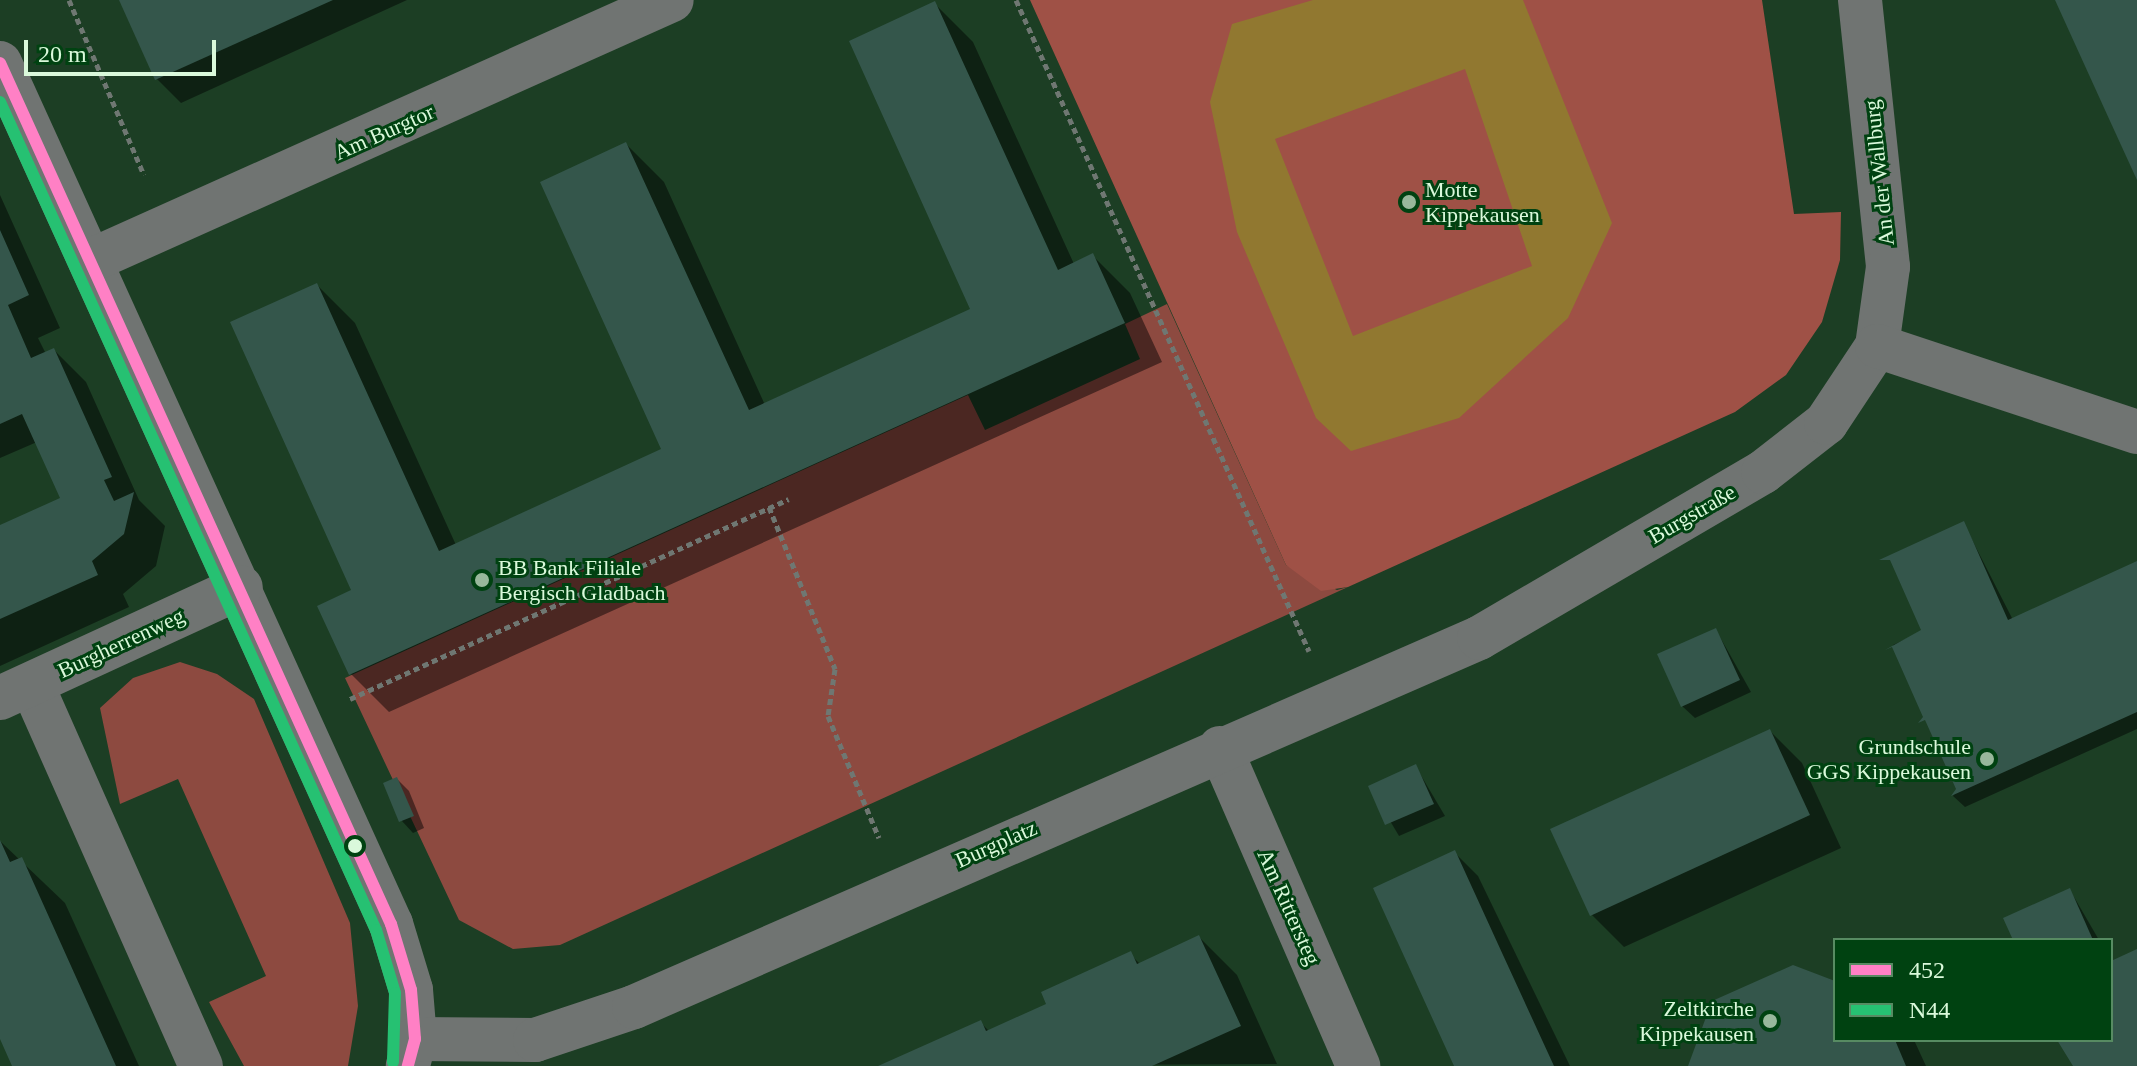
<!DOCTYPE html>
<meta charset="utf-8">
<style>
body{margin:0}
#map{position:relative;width:2137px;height:1066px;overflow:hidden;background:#1c3e24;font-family:"Times New Roman",serif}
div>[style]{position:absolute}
.green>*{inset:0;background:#8d4a40}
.forest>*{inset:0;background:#9f5146}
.water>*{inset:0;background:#917830}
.shadow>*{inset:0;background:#0007}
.building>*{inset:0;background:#34564b}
.path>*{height:5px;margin-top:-2.5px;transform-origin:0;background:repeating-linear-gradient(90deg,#6f7772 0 6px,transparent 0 10px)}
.street>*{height:44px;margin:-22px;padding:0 22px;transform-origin:22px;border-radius:22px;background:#707472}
.bus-1>*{height:12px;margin:-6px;padding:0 6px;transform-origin:6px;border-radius:6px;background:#ff80c5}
.bus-2>*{height:12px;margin:-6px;padding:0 6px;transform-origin:6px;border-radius:6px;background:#26c172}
.dots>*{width:22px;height:22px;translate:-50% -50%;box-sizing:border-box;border:4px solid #004211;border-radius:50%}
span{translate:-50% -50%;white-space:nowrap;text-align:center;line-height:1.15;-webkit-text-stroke:6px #004211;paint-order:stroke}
.street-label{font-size:22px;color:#daf9db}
.poi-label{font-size:22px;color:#daf9db}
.left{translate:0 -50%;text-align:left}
.right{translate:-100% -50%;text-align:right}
.legend{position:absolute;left:1833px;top:938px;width:280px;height:104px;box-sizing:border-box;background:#004211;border:2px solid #578b62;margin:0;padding:10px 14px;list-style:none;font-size:24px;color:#daf9db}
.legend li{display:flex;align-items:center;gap:16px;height:40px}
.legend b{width:40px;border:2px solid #578b62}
.scale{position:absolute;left:24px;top:40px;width:192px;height:36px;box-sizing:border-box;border:4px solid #daf9db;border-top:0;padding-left:10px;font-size:24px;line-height:28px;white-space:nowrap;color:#daf9db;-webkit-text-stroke:6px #004211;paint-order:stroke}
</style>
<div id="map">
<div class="green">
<i style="clip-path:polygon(1167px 304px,1286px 565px,1337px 590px,1348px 587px,560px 945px,513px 949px,459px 920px,345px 678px,968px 395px,985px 430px,1140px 359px,1125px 324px)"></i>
<i style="clip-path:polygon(180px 662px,217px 674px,254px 699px,350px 923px,358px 1006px,348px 1066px,244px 1066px,209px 1002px,266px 976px,178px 779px,120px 804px,100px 708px,133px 678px)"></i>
</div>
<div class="forest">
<i style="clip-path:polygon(1030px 0,1762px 0,1794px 214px,1841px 212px,1840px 260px,1822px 322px,1786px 375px,1735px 412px,1348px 587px,1321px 591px,1286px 565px)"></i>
</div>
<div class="water">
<i style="clip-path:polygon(evenodd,1313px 0,1523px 0,1612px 223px,1568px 318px,1459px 418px,1351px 451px,1316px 418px,1237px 232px,1210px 102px,1232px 24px,1313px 0,1465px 69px,1532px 266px,1353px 336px,1275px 139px,1465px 69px)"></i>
</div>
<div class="shadow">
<i style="clip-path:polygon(124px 0,407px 0,181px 103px,157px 79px)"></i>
<i style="clip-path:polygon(935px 4px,973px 42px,1074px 264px,1093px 256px,1130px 293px,1162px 362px,389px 712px,351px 674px,320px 607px,354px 591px,317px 285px,355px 323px,456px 545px,664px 450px,626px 144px,664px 182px,765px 405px,973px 310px)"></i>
<i style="clip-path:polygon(0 195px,60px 328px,38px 338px,46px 354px,54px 350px,86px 382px,139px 500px,165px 526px,156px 566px,123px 594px,129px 607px,0 666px,0 527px,63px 499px,37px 442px,0 458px)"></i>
<i style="clip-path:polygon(1964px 524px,2013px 620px,2137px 563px,2137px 729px,1965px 807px,1953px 796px,1958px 789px,1893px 645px,1923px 631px)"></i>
<i style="clip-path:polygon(1716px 630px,1751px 692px,1695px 718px,1682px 706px)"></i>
<i style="clip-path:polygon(1770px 731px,1802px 763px,1841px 848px,1624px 947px,1591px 914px)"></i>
<i style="clip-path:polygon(1416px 767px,1445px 816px,1399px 836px,1370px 787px)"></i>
<i style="clip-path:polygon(397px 779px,409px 791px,424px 828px,413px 833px,401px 820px)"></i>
<i style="clip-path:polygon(0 841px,65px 903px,139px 1066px,14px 1066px,0 1034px)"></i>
<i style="clip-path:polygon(1455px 853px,1478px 876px,1570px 1066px,1456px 1066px)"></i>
<i style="clip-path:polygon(2070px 890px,2099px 940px,2016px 940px)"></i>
<i style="clip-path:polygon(1199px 937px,1237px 975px,1277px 1064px,883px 1066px,980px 1022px,990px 1032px,1048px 1005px,1130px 954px,1140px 964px)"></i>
<i style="clip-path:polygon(1835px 983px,1835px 1040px,1914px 1040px,1926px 1066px,1691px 1066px)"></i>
</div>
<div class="building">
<i style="clip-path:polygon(119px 0,333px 0,155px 80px)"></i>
<i style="clip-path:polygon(2055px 0,2137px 0,2137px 180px,2110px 121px)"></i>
<i style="clip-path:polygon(935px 1px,1058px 270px,1093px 253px,1125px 323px,349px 675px,317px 606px,351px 590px,230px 322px,317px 283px,439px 551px,661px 449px,540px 182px,626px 142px,749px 410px,970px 309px,849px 41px)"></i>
<i style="clip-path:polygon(0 230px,29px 295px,8px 305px,31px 358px,54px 348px,112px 477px,104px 480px,114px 501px,134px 492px,124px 534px,92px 561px,98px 575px,0 619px,0 525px,60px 498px,22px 414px,0 424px)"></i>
<i style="clip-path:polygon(1964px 521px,2008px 620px,2137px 561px,2137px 712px,1951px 796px,1956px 789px,1925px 720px,1918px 723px,1923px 717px,1892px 647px,1885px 650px,1921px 630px,1890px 560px,1879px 560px)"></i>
<i style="clip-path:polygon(1716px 628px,1740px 680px,1681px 707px,1657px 654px)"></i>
<i style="clip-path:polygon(1770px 729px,1810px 815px,1590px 916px,1550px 829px)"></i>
<i style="clip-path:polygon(1416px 764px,1434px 804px,1385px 825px,1368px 786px)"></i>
<i style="clip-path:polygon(397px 777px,414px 816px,399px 822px,383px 783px)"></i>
<i style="clip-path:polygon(0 840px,10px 862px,22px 857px,116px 1066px,12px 1066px,0 1039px)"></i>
<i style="clip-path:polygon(1455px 850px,1503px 955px,1554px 1066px,1454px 1066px,1373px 888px)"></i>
<i style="clip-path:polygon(2070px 888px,2093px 940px,2013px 940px,2003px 918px)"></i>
<i style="clip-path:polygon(1199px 935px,1241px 1026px,1152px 1066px,878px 1066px,981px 1020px,986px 1031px,1046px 1004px,1041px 992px,1131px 951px,1137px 964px)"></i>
<i style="clip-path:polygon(2137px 949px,2137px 1066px,2073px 1066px,2057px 1040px,2111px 1040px,2111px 961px)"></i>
<i style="clip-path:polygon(1793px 965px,1835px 981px,1835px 1040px,1895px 1040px,1906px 1066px,1688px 1066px,1712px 1001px)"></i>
</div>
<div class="path">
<i style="left:69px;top:0;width:190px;rotate:66.8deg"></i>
<i style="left:1016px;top:0;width:714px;rotate:65.77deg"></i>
<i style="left:769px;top:507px;width:175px;rotate:67.8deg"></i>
<i style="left:835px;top:669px;width:48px;rotate:98.5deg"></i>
<i style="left:828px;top:716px;width:132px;rotate:67.3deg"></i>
<i style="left:350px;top:699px;width:482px;rotate:-24.5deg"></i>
</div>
<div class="street">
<i style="left:1860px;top:0;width:268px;rotate:84deg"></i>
<i style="left:1888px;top:267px;width:80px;rotate:97.9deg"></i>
<i style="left:0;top:63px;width:946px;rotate:65.58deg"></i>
<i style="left:391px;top:924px;width:69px;rotate:73.1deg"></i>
<i style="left:411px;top:990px;width:49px;rotate:85.3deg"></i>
<i style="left:415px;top:1039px;width:28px;rotate:105deg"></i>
<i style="left:94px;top:259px;width:633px;rotate:-24.14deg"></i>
<i style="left:32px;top:685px;width:417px;rotate:66.1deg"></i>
<i style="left:0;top:698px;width:265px;rotate:-24.7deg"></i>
<i style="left:1220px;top:748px;width:347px;rotate:66.5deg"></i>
<i style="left:415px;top:1039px;width:120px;rotate:0.5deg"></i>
<i style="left:535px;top:1040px;width:104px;rotate:-18.4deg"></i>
<i style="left:634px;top:1007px;width:922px;rotate:-23.59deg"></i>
<i style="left:1479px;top:638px;width:329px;rotate:-30.3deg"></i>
<i style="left:1763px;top:472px;width:80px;rotate:-37.9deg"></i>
<i style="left:1826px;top:423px;width:92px;rotate:-56.5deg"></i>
<i style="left:1877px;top:346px;width:274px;rotate:18.3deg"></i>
</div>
<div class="bus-1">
<i style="left:0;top:63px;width:946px;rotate:65.58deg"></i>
<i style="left:391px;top:924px;width:69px;rotate:73.1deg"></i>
<i style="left:411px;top:990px;width:49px;rotate:85.3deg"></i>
<i style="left:415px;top:1039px;width:28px;rotate:105deg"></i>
</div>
<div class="bus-2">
<i style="left:0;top:102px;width:909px;rotate:65.58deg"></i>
<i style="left:376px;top:930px;width:66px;rotate:73.2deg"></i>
<i style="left:395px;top:993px;width:69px;rotate:91.7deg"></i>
</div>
<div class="dots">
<i style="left:1409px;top:202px;background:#98b89b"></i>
<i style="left:482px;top:580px;background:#98b89b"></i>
<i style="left:1987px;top:759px;background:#98b89b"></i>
<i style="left:355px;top:846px;background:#daf9db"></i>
<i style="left:1770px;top:1021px;background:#98b89b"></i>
</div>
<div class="street-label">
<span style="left:384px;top:132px;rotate:-24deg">Am Burgtor</span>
<span style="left:1879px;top:173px;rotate:-96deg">An der Wallburg</span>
<span style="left:1692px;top:514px;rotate:-30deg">Burgstraße</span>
<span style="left:121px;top:643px;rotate:-25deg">Burgherrenweg</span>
<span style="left:996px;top:844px;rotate:-24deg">Burgplatz</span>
<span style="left:1289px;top:907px;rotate:66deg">Am Rittersteg</span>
</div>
<div class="poi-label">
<span class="left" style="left:1425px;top:202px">Motte<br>Kippekausen</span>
<span class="left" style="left:498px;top:580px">BB Bank Filiale<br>Bergisch Gladbach</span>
<span class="right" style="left:1971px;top:759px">Grundschule<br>GGS Kippekausen</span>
<span class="right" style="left:1754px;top:1021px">Zeltkirche<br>Kippekausen</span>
</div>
<ul class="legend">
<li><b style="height:10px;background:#ff80c5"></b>452</li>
<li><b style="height:10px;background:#26c172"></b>N44</li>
</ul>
<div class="scale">20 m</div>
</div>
